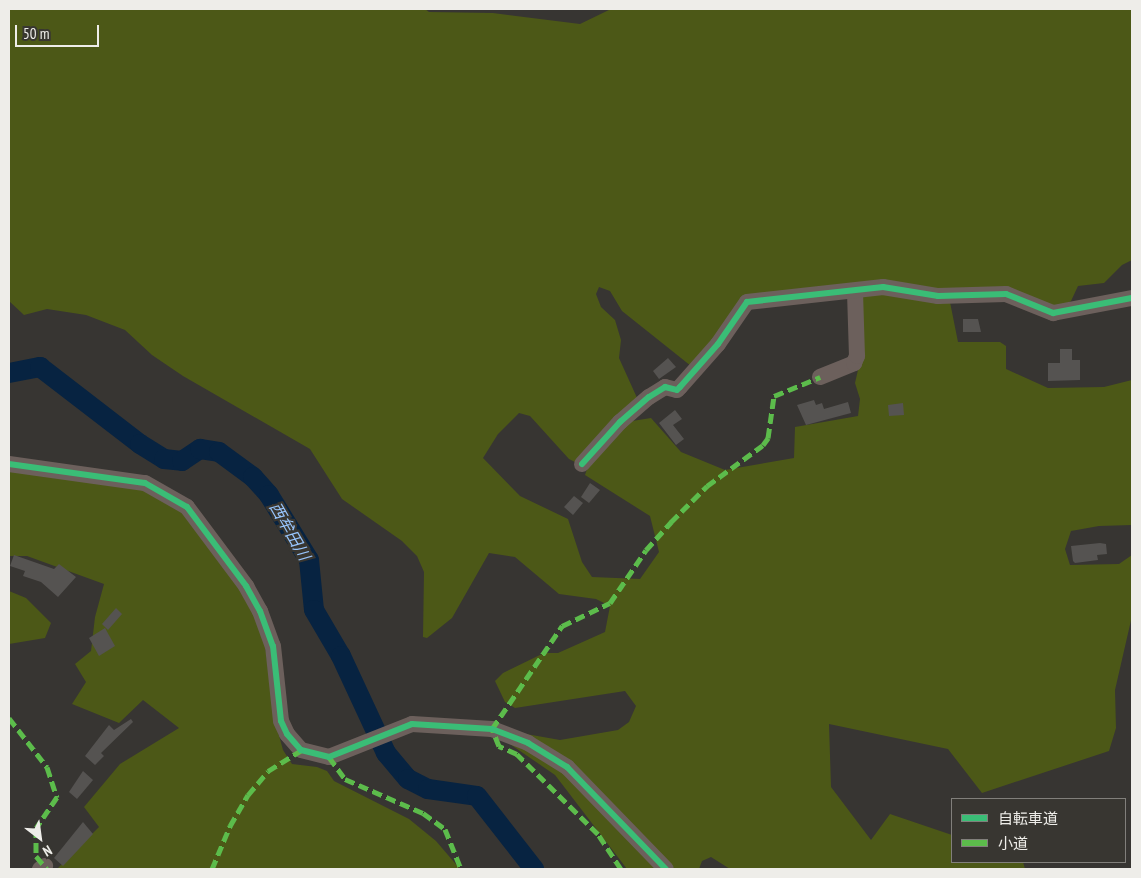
<!DOCTYPE html>
<meta charset="utf-8">
<style>
body{margin:0}
#map{position:relative;width:1141px;height:878px;overflow:hidden;background:#373532;font-family:"PT Sans Narrow","Noto Sans JP",sans-serif}
div>[style]{position:absolute}
.green>*{inset:0;background:#4c5817}
.river>*{height:20px;margin:-10px;padding:0 10px;transform-origin:10px;border-radius:10px;background:#072341}
.building>*{inset:0;background:#555351}
.minor>*{height:16px;margin:-8px;padding:0 8px;transform-origin:8px;border-radius:8px;background:#6c605c}
.quiet>*{height:5px;margin-top:-2.5px;transform-origin:0;background:repeating-linear-gradient(90deg,#5cbc4b 0 10px,transparent 0 15px)}
.cycleway>*{height:6px;margin:-3px;padding:0 3px;transform-origin:3px;border-radius:3px;background:#3abd76}
span{translate:-50% -50%;white-space:nowrap;text-align:center;line-height:1.15;-webkit-text-stroke:4.5px #383631;paint-order:stroke}
.water-label{font-size:16px;color:#97c4fb;font-style:italic}
.frame{position:absolute;inset:0;border:10px solid #eeede9;pointer-events:none}
.legend{position:absolute;left:951px;top:798px;width:175px;height:65px;box-sizing:border-box;background:#383631;border:1px solid #817f7b;margin:0;padding:6px 9px;list-style:none;font-size:15px;color:#eeede9}
.legend li{display:flex;align-items:center;gap:10px;height:25px}
.legend b{width:25px;border:1px solid #817f7b}
.north{position:absolute;left:15px;top:813px;width:50px;height:50px;-webkit-text-stroke:4px #383631;paint-order:stroke;rotate:150deg;font-size:14px;font-weight:700;line-height:20px;text-align:center;color:#eeede9}
.north::after{content:'';display:block;margin:auto;width:18px;height:22px;background:#eeede9;clip-path:polygon(50% 0,100% 100%,50% 72%,0 100%)}
.scale{position:absolute;left:15px;top:25px;width:84px;height:22px;box-sizing:border-box;border:2px solid #eeede9;border-top:0;padding-left:6px;font-size:15px;line-height:18px;white-space:nowrap;color:#eeede9;-webkit-text-stroke:4px #383631;paint-order:stroke}
</style>
<div id="map">
<div class="green">
<i style="clip-path:polygon(9px 9px,425px 9px,429px 12px,493px 13px,580px 24px,611px 9px,1132px 9px,1132px 260px,1122px 265px,1104px 283px,1078px 286px,1071px 301px,1053px 310px,1003px 290px,939px 292px,886px 283px,804px 293px,755px 295px,739px 305px,700px 363px,691px 366px,622px 311px,610px 291px,599px 287px,596px 294px,601px 307px,615px 320px,621px 340px,619px 358px,638px 400px,577px 463px,569px 459px,530px 416px,519px 413px,498px 434px,483px 458px,520px 496px,568px 519px,582px 562px,592px 577px,640px 579px,659px 552px,650px 516px,585px 475px,587px 469px,626px 422px,651px 418px,681px 452px,725px 470px,794px 458px,795px 427px,858px 416px,860px 399px,855px 383px,860px 361px,857px 298px,860px 294px,883px 291px,950px 302px,958px 342px,1000px 342px,1006px 346px,1006px 369px,1048px 388px,1104px 387px,1132px 380px,1132px 525px,1099px 526px,1071px 531px,1065px 549px,1070px 565px,1119px 564px,1132px 555px,1132px 616px,1115px 690px,1116px 728px,1109px 751px,982px 793px,948px 749px,829px 724px,831px 787px,871px 840px,890px 814px,952px 835px,952px 862px,1023px 862px,1025px 869px,730px 869px,711px 857px,702px 861px,699px 869px,672px 869px,571px 763px,544px 745px,515px 732px,560px 740px,618px 730px,629px 722px,636px 706px,625px 691px,515px 708px,505px 702px,495px 681px,503px 673px,544px 653px,558px 653px,605px 632px,610px 606px,596px 599px,559px 594px,515px 557px,489px 553px,452px 618px,427px 638px,423px 637px,424px 572px,417px 556px,402px 541px,342px 499px,310px 449px,183px 376px,152px 355px,125px 330px,86px 315px,47px 309px,24px 315px,9px 301px)"></i>
<i style="clip-path:polygon(9px 470px,146px 490px,179px 508px,253px 606px,263px 630px,275px 721px,283px 750px,292px 764px,317px 767px,327px 771px,334px 781px,409px 819px,436px 841px,460px 869px,57px 869px,99px 827px,84px 807px,120px 764px,179px 728px,143px 700px,119px 723px,72px 704px,86px 682px,75px 664px,91px 651px,95px 617px,104px 584px,27px 556px,9px 556px)"></i>
<i style="clip-path:polygon(9px 591px,26px 598px,51px 623px,45px 638px,9px 644px)"></i>
<i style="clip-path:polygon(507px 742px,518px 745px,564px 772px,659px 869px,627px 869px,555px 775px)"></i>
</div>
<div class="river">
<i style="left:9px;top:373px;width:32px;rotate:-11deg"></i>
<i style="left:40px;top:367px;width:126px;rotate:37.6deg"></i>
<i style="left:140px;top:444px;width:28px;rotate:32deg"></i>
<i style="left:164px;top:459px;width:18px;rotate:6deg"></i>
<i style="left:182px;top:461px;width:22px;rotate:-34deg"></i>
<i style="left:200px;top:449px;width:19px;rotate:9deg"></i>
<i style="left:219px;top:452px;width:42px;rotate:36.3deg"></i>
<i style="left:253px;top:477px;width:24px;rotate:48deg"></i>
<i style="left:269px;top:495px;width:76px;rotate:58.4deg"></i>
<i style="left:309px;top:560px;width:50px;rotate:84.3deg"></i>
<i style="left:314px;top:610px;width:53px;rotate:59.6deg"></i>
<i style="left:341px;top:656px;width:107px;rotate:65.1deg"></i>
<i style="left:386px;top:753px;width:34px;rotate:50deg"></i>
<i style="left:408px;top:779px;width:22px;rotate:27deg"></i>
<i style="left:428px;top:789px;width:49px;rotate:8.1deg"></i>
<i style="left:477px;top:796px;width:93px;rotate:52deg"></i>
</div>
<div class="building">
<i style="clip-path:polygon(963px 319px,978px 319px,981px 332px,963px 332px)"></i>
<i style="clip-path:polygon(1060px 349px,1072px 349px,1072px 360px,1080px 360px,1080px 380px,1048px 381px,1048px 363px,1060px 363px)"></i>
<i style="clip-path:polygon(668px 358px,676px 367px,659px 379px,653px 371px)"></i>
<i style="clip-path:polygon(814px 400px,816px 405px,822px 403px,824px 409px,848px 402px,851px 413px,806px 425px,797px 405px)"></i>
<i style="clip-path:polygon(903px 403px,904px 415px,889px 416px,888px 405px)"></i>
<i style="clip-path:polygon(675px 410px,682px 419px,673px 425px,684px 439px,676px 445px,659px 423px)"></i>
<i style="clip-path:polygon(590px 483px,600px 490px,589px 503px,581px 497px)"></i>
<i style="clip-path:polygon(574px 496px,583px 503px,573px 515px,564px 507px)"></i>
<i style="clip-path:polygon(1100px 543px,1106px 544px,1107px 554px,1097px 555px,1098px 560px,1075px 563px,1073px 561px,1071px 546px)"></i>
<i style="clip-path:polygon(14px 555px,54px 569px,59px 564px,76px 577px,58px 597px,41px 582px,23px 576px,25px 571px,10px 566px)"></i>
<i style="clip-path:polygon(116px 608px,122px 614px,108px 630px,102px 624px)"></i>
<i style="clip-path:polygon(105px 628px,115px 646px,99px 656px,89px 638px)"></i>
<i style="clip-path:polygon(131px 719px,133px 722px,101px 753px,104px 756px,95px 765px,85px 756px,109px 725px,114px 730px)"></i>
<i style="clip-path:polygon(83px 771px,93px 780px,77px 799px,69px 792px)"></i>
<i style="clip-path:polygon(83px 822px,93px 834px,63px 866px,54px 858px)"></i>
</div>
<div class="minor">
<i style="left:820px;top:377px;width:37px;rotate:-22deg"></i>
<i style="left:854px;top:363px;width:8px;rotate:-67deg"></i>
<i style="left:857px;top:356px;width:64px;rotate:-91.8deg"></i>
<i style="left:9px;top:464px;width:137px;rotate:8deg"></i>
<i style="left:145px;top:483px;width:48px;rotate:29.7deg"></i>
<i style="left:187px;top:507px;width:99px;rotate:53.2deg"></i>
<i style="left:246px;top:586px;width:29px;rotate:61deg"></i>
<i style="left:260px;top:611px;width:37px;rotate:70deg"></i>
<i style="left:273px;top:646px;width:75px;rotate:83.9deg"></i>
<i style="left:281px;top:721px;width:14px;rotate:65deg"></i>
<i style="left:287px;top:734px;width:21px;rotate:49deg"></i>
<i style="left:301px;top:750px;width:29px;rotate:14deg"></i>
<i style="left:329px;top:757px;width:89px;rotate:-21.7deg"></i>
<i style="left:412px;top:724px;width:80px;rotate:3.6deg"></i>
<i style="left:492px;top:729px;width:39px;rotate:21deg"></i>
<i style="left:528px;top:743px;width:46px;rotate:31.6deg"></i>
<i style="left:567px;top:767px;width:142px;rotate:45.9deg"></i>
<i style="left:582px;top:464px;width:57px;rotate:-47.9deg"></i>
<i style="left:620px;top:422px;width:38px;rotate:-41deg"></i>
<i style="left:649px;top:397px;width:19px;rotate:-32deg"></i>
<i style="left:665px;top:387px;width:12px;rotate:14deg"></i>
<i style="left:677px;top:390px;width:4px;rotate:-45deg"></i>
<i style="left:680px;top:387px;width:57px;rotate:-48.5deg"></i>
<i style="left:718px;top:344px;width:51px;rotate:-55.4deg"></i>
<i style="left:747px;top:302px;width:137px;rotate:-6.3deg"></i>
<i style="left:883px;top:287px;width:56px;rotate:9.3deg"></i>
<i style="left:938px;top:296px;width:68px;rotate:-1.7deg"></i>
<i style="left:1006px;top:294px;width:51px;rotate:22deg"></i>
<i style="left:1053px;top:313px;width:80px;rotate:-10.8deg"></i>
<i style="left:40px;top:869px;width:6px;rotate:-31deg"></i>
</div>
<div class="quiet">
<i style="left:9px;top:718px;width:62px;rotate:52.2deg"></i>
<i style="left:47px;top:767px;width:32px;rotate:72deg"></i>
<i style="left:57px;top:797px;width:37px;rotate:124deg"></i>
<i style="left:36px;top:828px;width:28px;rotate:90deg"></i>
<i style="left:36px;top:856px;width:17px;rotate:50deg"></i>
<i style="left:329px;top:757px;width:27px;rotate:54deg"></i>
<i style="left:345px;top:779px;width:85px;rotate:23.6deg"></i>
<i style="left:423px;top:813px;width:27px;rotate:36deg"></i>
<i style="left:445px;top:829px;width:43px;rotate:68.2deg"></i>
<i style="left:212px;top:869px;width:47px;rotate:-67.3deg"></i>
<i style="left:230px;top:826px;width:36px;rotate:-60deg"></i>
<i style="left:248px;top:795px;width:31px;rotate:-50deg"></i>
<i style="left:268px;top:771px;width:39px;rotate:-32deg"></i>
<i style="left:621px;top:869px;width:42px;rotate:-123.3deg"></i>
<i style="left:598px;top:834px;width:114px;rotate:-135.4deg"></i>
<i style="left:517px;top:754px;width:20px;rotate:-156deg"></i>
<i style="left:499px;top:746px;width:18px;rotate:-112deg"></i>
<i style="left:492px;top:729px;width:125px;rotate:-55.8deg"></i>
<i style="left:562px;top:626px;width:53px;rotate:-25.6deg"></i>
<i style="left:610px;top:603px;width:64px;rotate:-55.8deg"></i>
<i style="left:646px;top:550px;width:38px;rotate:-48deg"></i>
<i style="left:671px;top:522px;width:51px;rotate:-45deg"></i>
<i style="left:707px;top:486px;width:69px;rotate:-36.2deg"></i>
<i style="left:763px;top:445px;width:9px;rotate:-54deg"></i>
<i style="left:768px;top:438px;width:42px;rotate:-81.9deg"></i>
<i style="left:774px;top:396px;width:50px;rotate:-22.4deg"></i>
</div>
<div class="cycleway">
<i style="left:9px;top:464px;width:137px;rotate:8deg"></i>
<i style="left:145px;top:483px;width:48px;rotate:29.7deg"></i>
<i style="left:187px;top:507px;width:99px;rotate:53.2deg"></i>
<i style="left:246px;top:586px;width:29px;rotate:61deg"></i>
<i style="left:260px;top:611px;width:37px;rotate:70deg"></i>
<i style="left:273px;top:646px;width:75px;rotate:83.9deg"></i>
<i style="left:281px;top:721px;width:14px;rotate:65deg"></i>
<i style="left:287px;top:734px;width:21px;rotate:49deg"></i>
<i style="left:301px;top:750px;width:29px;rotate:14deg"></i>
<i style="left:329px;top:757px;width:89px;rotate:-21.7deg"></i>
<i style="left:412px;top:724px;width:80px;rotate:3.6deg"></i>
<i style="left:492px;top:729px;width:39px;rotate:21deg"></i>
<i style="left:528px;top:743px;width:46px;rotate:31.6deg"></i>
<i style="left:567px;top:767px;width:142px;rotate:45.9deg"></i>
<i style="left:582px;top:464px;width:57px;rotate:-47.9deg"></i>
<i style="left:620px;top:422px;width:38px;rotate:-41deg"></i>
<i style="left:649px;top:397px;width:19px;rotate:-32deg"></i>
<i style="left:665px;top:387px;width:12px;rotate:14deg"></i>
<i style="left:677px;top:390px;width:4px;rotate:-45deg"></i>
<i style="left:680px;top:387px;width:57px;rotate:-48.5deg"></i>
<i style="left:718px;top:344px;width:51px;rotate:-55.4deg"></i>
<i style="left:747px;top:302px;width:137px;rotate:-6.3deg"></i>
<i style="left:883px;top:287px;width:56px;rotate:9.3deg"></i>
<i style="left:938px;top:296px;width:68px;rotate:-1.7deg"></i>
<i style="left:1006px;top:294px;width:51px;rotate:22deg"></i>
<i style="left:1053px;top:313px;width:80px;rotate:-10.8deg"></i>
</div>
<div class="water-label">
<span style="left:290px;top:531px;rotate:60deg">西牟田川</span>
</div>
<div class="frame"></div>
<ul class="legend">
<li><b style="height:6px;background:#3abd76"></b>自転車道</li>
<li><b style="height:6px;background:#5cbc4b"></b>小道</li>
</ul>
<div class="north">N</div>
<div class="scale">50 m</div>
</div>
